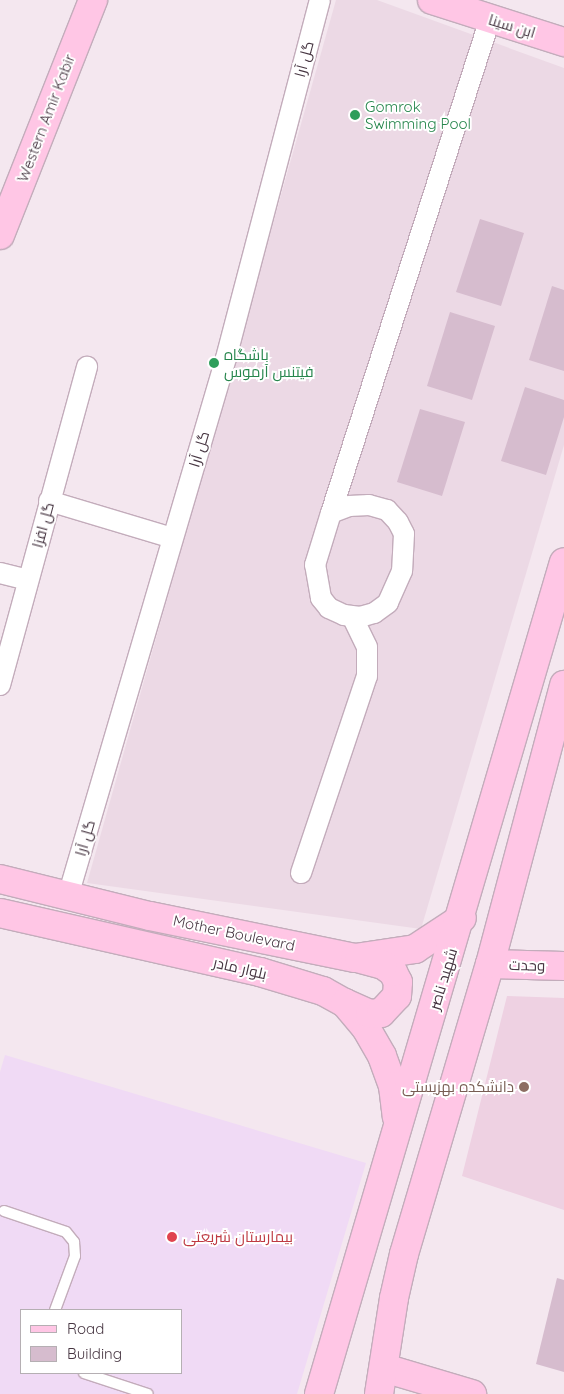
<!DOCTYPE html>
<meta charset="utf-8">
<style>
body{margin:0}
#map{position:relative;width:564px;height:1394px;overflow:hidden;background:#f4e7ef;font-family:Quicksand,Cairo,sans-serif}
div>[style]{position:absolute}
.residential>*{inset:0;background:#ecd9e5}
.education>*{inset:0;background:#eed1e2}
.medical>*{inset:0;background:#f0daf5}
.building>*{inset:0;background:#d6bcce}
.roads{filter:drop-shadow(1px 0 #c3acbb) drop-shadow(-1px 0 #c3acbb) drop-shadow(0 1px #c3acbb) drop-shadow(0 -1px #c3acbb)}
.lane>*{height:10px;margin:-5px;padding:0 5px;transform-origin:5px;border-radius:5px;background:#fff}
.street>*{height:20px;margin:-10px;padding:0 10px;transform-origin:10px;border-radius:10px;background:#fff}
.secondary>*{height:28px;margin:-14px;padding:0 14px;transform-origin:14px;border-radius:14px;background:#ffc6e5}
.dots>*{width:14px;height:14px;translate:-50% -50%;box-sizing:border-box;border:2px solid #fff;border-radius:50%}
span{translate:-50% -50%;white-space:nowrap;text-align:center;line-height:1.15;-webkit-text-stroke:4px #fff;paint-order:stroke}
.street-label{font-size:15px;color:#473642}
.leisure-label{font-size:15px;color:#27864d}
.left{translate:0 -50%;text-align:left}
.education-label{font-size:15px;color:#785e54}
.right{translate:-100% -50%;text-align:right}
.health-label{font-size:15px;color:#be3a42}
.legend{position:absolute;left:20px;top:1309px;width:162px;height:65px;box-sizing:border-box;background:#fff;border:1px solid #b5afb3;margin:0;padding:6px 9px;list-style:none;font-size:15px;color:#473642}
.legend li{display:flex;align-items:center;gap:10px;height:25px}
.legend b{width:25px;border:1px solid #b5afb3}
</style>
<div id="map">
<div class="residential">
<i style="clip-path:polygon(336px 0,377px 0,564px 68px,564px 445px,421px 929px,87px 883px)"></i>
</div>
<div class="education">
<i style="clip-path:polygon(507px 996px,564px 998px,564px 1210px,462px 1176px)"></i>
</div>
<div class="medical">
<i style="clip-path:polygon(evenodd,5px 1055px,366px 1163px,297px 1394px,0 1394px,0 1072px,5px 1055px,21px 1310px,181px 1310px,181px 1373px,21px 1373px,21px 1310px)"></i>
</div>
<div class="building">
<i style="clip-path:polygon(480px 219px,524px 233px,501px 306px,456px 292px)"></i>
<i style="clip-path:polygon(552px 286px,564px 290px,564px 371px,529px 360px)"></i>
<i style="clip-path:polygon(450px 312px,495px 326px,472px 400px,427px 386px)"></i>
<i style="clip-path:polygon(525px 387px,564px 400px,564px 417px,546px 475px,501px 461px)"></i>
<i style="clip-path:polygon(420px 409px,465px 422px,442px 496px,397px 482px)"></i>
<i style="clip-path:polygon(557px 1278px,564px 1280px,564px 1372px,536px 1364px)"></i>
</div>
<div class="roads">
<div class="lane">
<i style="left:4px;top:1211px;width:65px;rotate:18.7deg"></i>
<i style="left:66px;top:1232px;width:13px;rotate:51deg"></i>
<i style="left:74px;top:1242px;width:14px;rotate:86deg"></i>
<i style="left:75px;top:1256px;width:58px;rotate:110.3deg"></i>
<i style="left:84px;top:1373px;width:67px;rotate:18.2deg"></i>
</div>
<div class="street">
<i style="left:49px;top:501px;width:128px;rotate:16.7deg"></i>
<i style="left:369px;top:505px;width:19px;rotate:16deg"></i>
<i style="left:387px;top:510px;width:16px;rotate:47deg"></i>
<i style="left:398px;top:522px;width:13px;rotate:63deg"></i>
<i style="left:404px;top:534px;width:37px;rotate:93deg"></i>
<i style="left:402px;top:571px;width:35px;rotate:114deg"></i>
<i style="left:388px;top:603px;width:17px;rotate:144deg"></i>
<i style="left:374px;top:613px;width:15px;rotate:164deg"></i>
<i style="left:360px;top:617px;width:16px;rotate:-173deg"></i>
<i style="left:344px;top:615px;width:17px;rotate:-155deg"></i>
<i style="left:329px;top:608px;width:13px;rotate:-129deg"></i>
<i style="left:321px;top:598px;width:34px;rotate:-100deg"></i>
<i style="left:315px;top:565px;width:54px;rotate:-72.9deg"></i>
<i style="left:331px;top:513px;width:19px;rotate:-21deg"></i>
<i style="left:349px;top:506px;width:20px;rotate:-3deg"></i>
<i style="left:331px;top:513px;width:519px;rotate:-72.16deg"></i>
<i style="left:0;top:573px;width:29px;rotate:14deg"></i>
<i style="left:0;top:685px;width:330px;rotate:-74.7deg"></i>
<i style="left:301px;top:873px;width:208px;rotate:-71.5deg"></i>
<i style="left:367px;top:676px;width:29px;rotate:-90deg"></i>
<i style="left:367px;top:647px;width:34px;rotate:-116deg"></i>
<i style="left:68px;top:896px;width:561px;rotate:-73.63deg"></i>
<i style="left:226px;top:358px;width:370px;rotate:-75.3deg"></i>
</div>
<div class="secondary">
<i style="left:432px;top:0;width:139px;rotate:17.7deg"></i>
<i style="left:0;top:235px;width:253px;rotate:-68.4deg"></i>
<i style="left:0;top:879px;width:154px;rotate:13.9deg"></i>
<i style="left:150px;top:916px;width:209px;rotate:11.6deg"></i>
<i style="left:355px;top:958px;width:61px;rotate:-8.5deg"></i>
<i style="left:415px;top:949px;width:56px;rotate:-33.4deg"></i>
<i style="left:0;top:913px;width:267px;rotate:12.8deg"></i>
<i style="left:260px;top:972px;width:66px;rotate:16.8deg"></i>
<i style="left:323px;top:991px;width:25px;rotate:29deg"></i>
<i style="left:345px;top:1003px;width:33px;rotate:50deg"></i>
<i style="left:366px;top:1028px;width:32px;rotate:60deg"></i>
<i style="left:382px;top:1056px;width:32px;rotate:70deg"></i>
<i style="left:393px;top:1086px;width:31px;rotate:83deg"></i>
<i style="left:490px;top:964px;width:74px;rotate:1.5deg"></i>
<i style="left:345px;top:1003px;width:27px;rotate:24deg"></i>
<i style="left:370px;top:1014px;width:11px;rotate:-5deg"></i>
<i style="left:381px;top:1013px;width:23px;rotate:-47deg"></i>
<i style="left:397px;top:996px;width:14px;rotate:-86deg"></i>
<i style="left:398px;top:982px;width:11px;rotate:-117deg"></i>
<i style="left:393px;top:972px;width:12px;rotate:-145deg"></i>
<i style="left:383px;top:965px;width:24px;rotate:-165deg"></i>
<i style="left:384px;top:1368px;width:92px;rotate:16.5deg"></i>
<i style="left:319px;top:1394px;width:867px;rotate:-73.59deg"></i>
<i style="left:379px;top:1394px;width:97px;rotate:-81.1deg"></i>
<i style="left:394px;top:1298px;width:45px;rotate:-77.2deg"></i>
<i style="left:404px;top:1254px;width:302px;rotate:-73.5deg"></i>
<i style="left:490px;top:964px;width:289px;rotate:-75.1deg"></i>
</div>
</div>
<div class="dots">
<i style="left:355px;top:115px;background:#2e9e5b"></i>
<i style="left:214px;top:363px;background:#2e9e5b"></i>
<i style="left:524px;top:1087px;background:#8d6e63"></i>
<i style="left:172px;top:1237px;background:#e0444e"></i>
</div>
<div class="street-label">
<span style="left:512px;top:26px;rotate:17deg">ابن سینا</span>
<span style="left:304px;top:59px;rotate:-75deg">گل آرا</span>
<span style="left:46px;top:118px;rotate:-69deg">Western Amir Kabir</span>
<span style="left:199px;top:449px;rotate:-73deg">گل آرا</span>
<span style="left:43px;top:525px;rotate:-75deg">گل افزا</span>
<span style="left:85px;top:838px;rotate:-74deg">گل آرا</span>
<span style="left:234px;top:933px;rotate:12deg">Mother Boulevard</span>
<span style="left:527px;top:965px;rotate:1deg">وحدت</span>
<span style="left:240px;top:968px;rotate:13deg">بلوار مادر</span>
<span style="left:443px;top:979px;rotate:-73deg">شهید ناصر</span>
</div>
<div class="leisure-label">
<span class="left" style="left:365px;top:115px">Gomrok<br>Swimming Pool</span>
<span class="left" style="left:224px;top:363px">باشگاه<br>فیتنس آرموس</span>
</div>
<div class="education-label">
<span class="right" style="left:514px;top:1087px">دانشکده بهزیستی</span>
</div>
<div class="health-label">
<span class="left" style="left:183px;top:1237px">بیمارستان شریعتی</span>
</div>
<ul class="legend">
<li><b style="height:6px;background:#ffc6e5"></b>Road</li>
<li><b style="height:14px;background:#d6bcce"></b>Building</li>
</ul>
</div>
